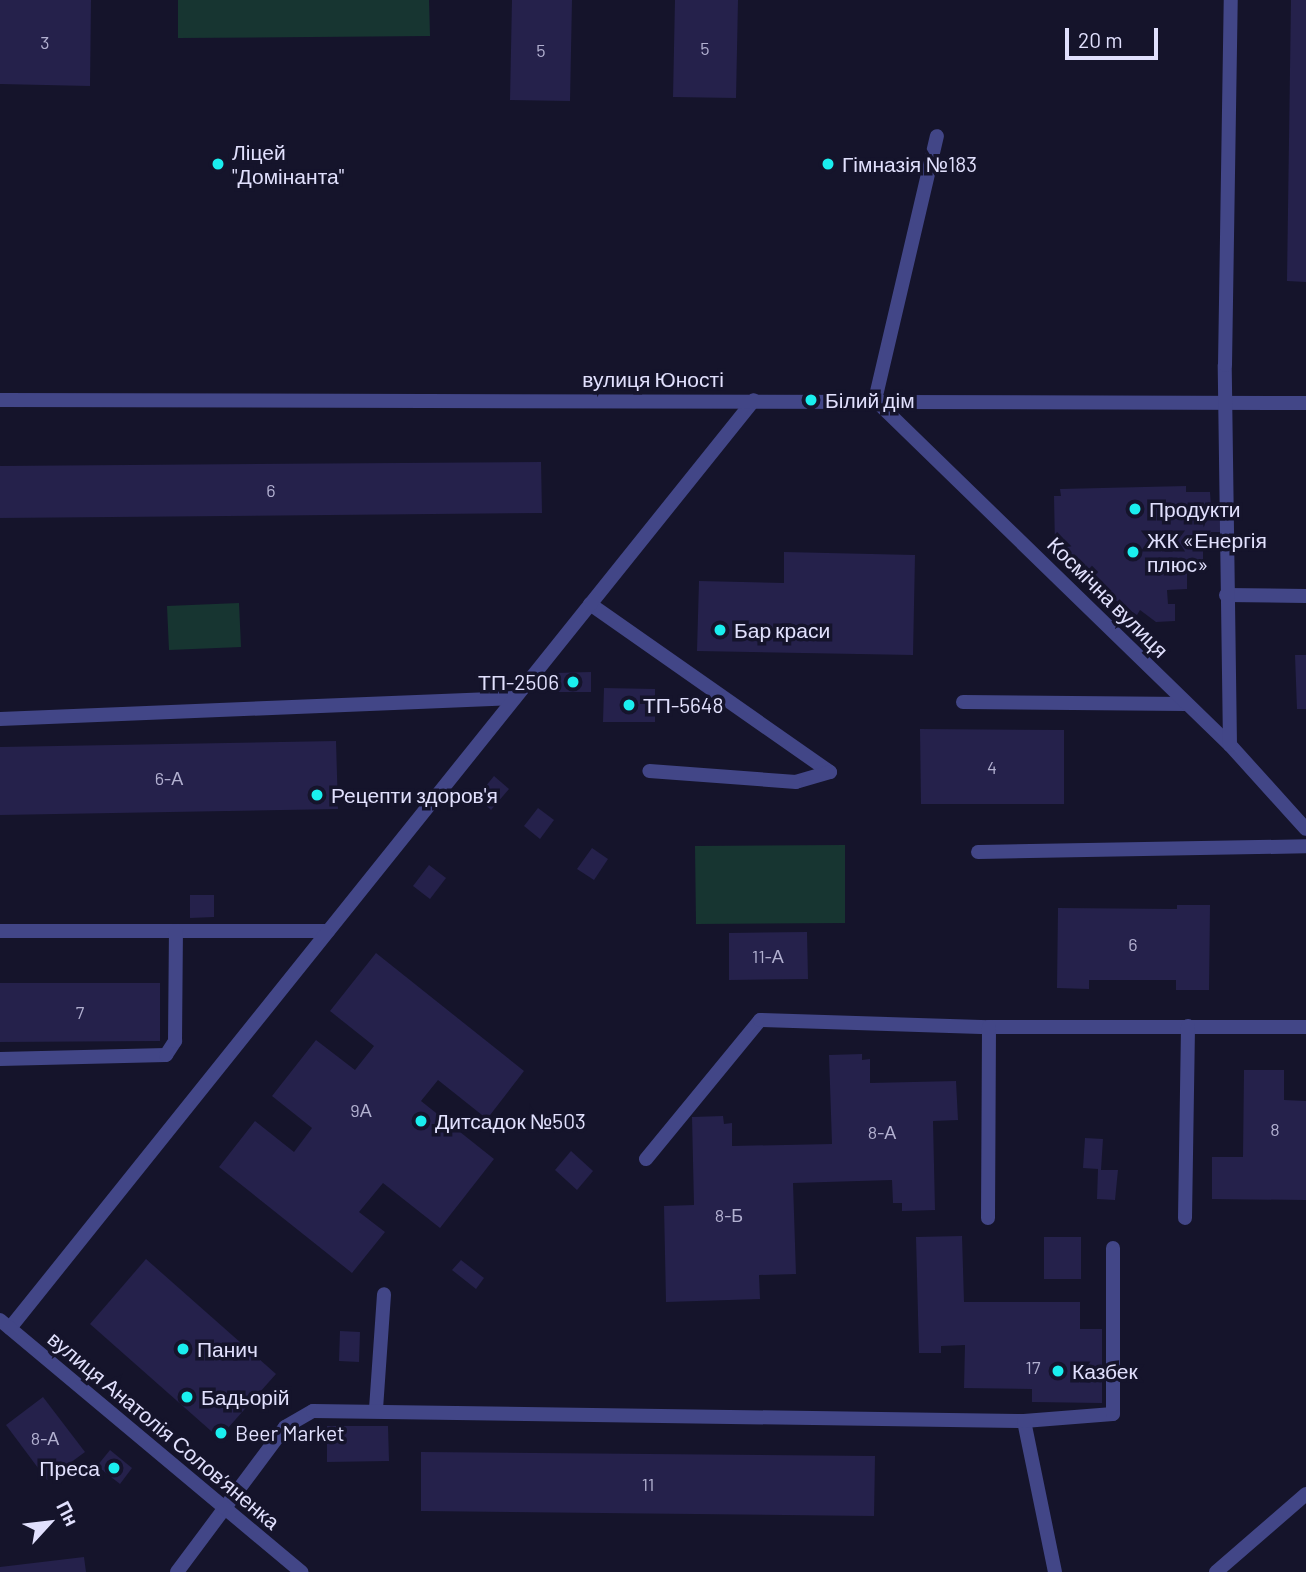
<!DOCTYPE html>
<meta charset="utf-8">
<style>
body{margin:0}
#map{position:relative;width:1306px;height:1572px;overflow:hidden;background:#15142b;font-family:Barlow,sans-serif}
div>[style]{position:absolute}
.green>*{inset:0;background:#173531}
.building>*{inset:0;background:#25214b}
.service>*{height:14px;margin:-7px;padding:0 7px;transform-origin:7px;border-radius:7px;background:#424687}
.minor>*{height:14px;margin:-7px;padding:0 7px;transform-origin:7px;border-radius:7px;background:#424687}
.dots>*{width:19px;height:19px;translate:-50% -50%;box-sizing:border-box;border:4px solid #15142b;border-radius:50%}
span{translate:-50% -50%;white-space:nowrap;text-align:center;line-height:1.15;-webkit-text-stroke:7px #15142b;paint-order:stroke}
.number-label{font-size:18px;color:#b2b0d0}
.number-label span{-webkit-text-stroke-width:0}
.poi-label{font-size:21px;color:#e1e0fd}
.left{translate:0 -50%;text-align:left}
.right{translate:-100% -50%;text-align:right}
.street-label{font-size:21px;color:#e1e0fd}
.north{position:absolute;left:14px;top:1488px;width:70px;height:70px;-webkit-text-stroke:5px #15142b;paint-order:stroke;rotate:63deg;font-size:19px;font-weight:700;line-height:28px;text-align:center;color:#e1e0fd}
.north::after{content:'';display:block;margin:auto;width:24px;height:32px;background:#e1e0fd;clip-path:polygon(50% 0,100% 100%,50% 72%,0 100%)}
.scale{position:absolute;left:1065px;top:28px;width:93px;height:32px;box-sizing:border-box;border:4px solid #e1e0fd;border-top:0;padding-left:9px;font-size:21px;line-height:24px;white-space:nowrap;color:#e1e0fd;-webkit-text-stroke:5px #15142b;paint-order:stroke}
</style>
<div id="map">
<div class="green">
<i style="clip-path:polygon(178px 0,429px 0,430px 36px,178px 38px)"></i>
<i style="clip-path:polygon(239px 603px,241px 647px,169px 650px,167px 606px)"></i>
<i style="clip-path:polygon(845px 845px,845px 923px,696px 924px,695px 846px)"></i>
</div>
<div class="building">
<i style="clip-path:polygon(0 0,91px 0,90px 86px,0 84px)"></i>
<i style="clip-path:polygon(512px 0,572px 0,570px 101px,510px 100px)"></i>
<i style="clip-path:polygon(675px 0,738px 0,736px 98px,673px 97px)"></i>
<i style="clip-path:polygon(1291px 0,1306px 0,1306px 282px,1287px 281px)"></i>
<i style="clip-path:polygon(541px 462px,542px 513px,0 518px,0 466px)"></i>
<i style="clip-path:polygon(1186px 486px,1186px 492px,1210px 492px,1211px 506px,1220px 506px,1220px 532px,1211px 532px,1212px 542px,1203px 543px,1203px 562px,1187px 563px,1187px 589px,1167px 590px,1168px 604px,1175px 604px,1175px 621px,1156px 622px,1140px 610px,1137px 615px,1074px 572px,1077px 567px,1064px 558px,1063px 546px,1055px 547px,1054px 496px,1061px 496px,1060px 489px)"></i>
<i style="clip-path:polygon(784px 552px,915px 555px,913px 655px,697px 651px,699px 581px,784px 583px)"></i>
<i style="clip-path:polygon(1295px 655px,1306px 655px,1306px 709px,1297px 709px)"></i>
<i style="clip-path:polygon(591px 672px,591px 692px,556px 692px,555px 673px)"></i>
<i style="clip-path:polygon(604px 688px,655px 689px,655px 722px,603px 722px)"></i>
<i style="clip-path:polygon(920px 729px,1064px 730px,1064px 804px,921px 804px)"></i>
<i style="clip-path:polygon(336px 741px,338px 809px,0 815px,0 747px)"></i>
<i style="clip-path:polygon(494px 776px,509px 789px,491px 810px,477px 797px)"></i>
<i style="clip-path:polygon(538px 808px,554px 820px,540px 839px,524px 826px)"></i>
<i style="clip-path:polygon(592px 848px,608px 859px,594px 880px,577px 869px)"></i>
<i style="clip-path:polygon(429px 865px,446px 878px,430px 899px,413px 886px)"></i>
<i style="clip-path:polygon(190px 895px,214px 895px,214px 917px,190px 918px)"></i>
<i style="clip-path:polygon(1177px 905px,1210px 905px,1209px 990px,1176px 990px,1176px 980px,1089px 980px,1089px 989px,1057px 988px,1058px 908px,1177px 909px)"></i>
<i style="clip-path:polygon(807px 932px,808px 979px,729px 980px,729px 933px)"></i>
<i style="clip-path:polygon(376px 953px,524px 1071px,487px 1119px,438px 1080px,421px 1101px,494px 1159px,440px 1228px,383px 1183px,359px 1212px,385px 1232px,352px 1273px,219px 1167px,255px 1121px,294px 1152px,312px 1128px,272px 1096px,316px 1040px,355px 1070px,374px 1046px,330px 1011px)"></i>
<i style="clip-path:polygon(0 983px,160px 983px,160px 1041px,0 1042px)"></i>
<i style="clip-path:polygon(862px 1054px,862px 1060px,870px 1059px,870px 1083px,956px 1081px,958px 1120px,933px 1121px,935px 1210px,902px 1211px,902px 1203px,893px 1203px,892px 1180px,793px 1183px,796px 1274px,759px 1275px,760px 1299px,666px 1302px,664px 1206px,694px 1205px,692px 1117px,723px 1116px,724px 1124px,732px 1123px,732px 1146px,832px 1144px,829px 1055px)"></i>
<i style="clip-path:polygon(1244px 1070px,1284px 1070px,1284px 1100px,1306px 1101px,1306px 1200px,1212px 1199px,1212px 1157px,1243px 1157px)"></i>
<i style="clip-path:polygon(1085px 1138px,1103px 1139px,1101px 1170px,1118px 1170px,1115px 1200px,1097px 1199px,1098px 1169px,1083px 1168px)"></i>
<i style="clip-path:polygon(571px 1151px,593px 1171px,577px 1190px,555px 1170px)"></i>
<i style="clip-path:polygon(962px 1236px,964px 1302px,1080px 1302px,1080px 1329px,1102px 1329px,1102px 1403px,1032px 1402px,1032px 1389px,964px 1388px,965px 1345px,941px 1346px,941px 1353px,919px 1353px,916px 1237px)"></i>
<i style="clip-path:polygon(1044px 1237px,1081px 1237px,1081px 1279px,1044px 1279px)"></i>
<i style="clip-path:polygon(146px 1259px,276px 1374px,219px 1438px,90px 1324px)"></i>
<i style="clip-path:polygon(461px 1260px,484px 1278px,476px 1289px,452px 1270px)"></i>
<i style="clip-path:polygon(340px 1331px,360px 1332px,359px 1362px,339px 1361px)"></i>
<i style="clip-path:polygon(43px 1397px,85px 1452px,47px 1480px,6px 1425px)"></i>
<i style="clip-path:polygon(327px 1426px,388px 1426px,389px 1461px,327px 1462px)"></i>
<i style="clip-path:polygon(110px 1450px,132px 1468px,120px 1484px,97px 1466px)"></i>
<i style="clip-path:polygon(421px 1452px,875px 1456px,874px 1516px,421px 1511px)"></i>
<i style="clip-path:polygon(84px 1557px,86px 1572px,0 1572px,0 1567px)"></i>
</div>
<div class="service">
<i style="left:875px;top:400px;width:271px;rotate:-76.8deg"></i>
<i style="left:1226px;top:595px;width:80px;rotate:0.7deg"></i>
<i style="left:590px;top:604px;width:293px;rotate:35deg"></i>
<i style="left:830px;top:772px;width:35px;rotate:164deg"></i>
<i style="left:796px;top:782px;width:147px;rotate:-175.7deg"></i>
<i style="left:963px;top:702px;width:223px;rotate:0.5deg"></i>
<i style="left:0;top:719px;width:515px;rotate:-2.34deg"></i>
<i style="left:978px;top:852px;width:328px;rotate:-1deg"></i>
<i style="left:0;top:931px;width:328px"></i>
<i style="left:0;top:1059px;width:166px;rotate:-1.4deg"></i>
<i style="left:166px;top:1055px;width:17px;rotate:-57deg"></i>
<i style="left:175px;top:1041px;width:110px;rotate:-89.5deg"></i>
<i style="left:646px;top:1159px;width:180px;rotate:-50.6deg"></i>
<i style="left:760px;top:1020px;width:229px;rotate:1.8deg"></i>
<i style="left:989px;top:1027px;width:317px"></i>
<i style="left:988px;top:1218px;width:191px;rotate:-89.7deg"></i>
<i style="left:1185px;top:1218px;width:192px;rotate:-89.1deg"></i>
<i style="left:10px;top:1328px;width:1189px;rotate:-51.28deg"></i>
<i style="left:376px;top:1409px;width:115px;rotate:-86deg"></i>
<i style="left:1024px;top:1421px;width:154px;rotate:78.4deg"></i>
<i style="left:177px;top:1572px;width:181px;rotate:-53.3deg"></i>
<i style="left:285px;top:1427px;width:32px;rotate:-30deg"></i>
<i style="left:313px;top:1411px;width:711px;rotate:0.81deg"></i>
<i style="left:1024px;top:1421px;width:89px;rotate:-4.5deg"></i>
<i style="left:1113px;top:1414px;width:166px;rotate:-90deg"></i>
<i style="left:1216px;top:1572px;width:119px;rotate:-40.9deg"></i>
</div>
<div class="minor">
<i style="left:0;top:400px;width:1306px;rotate:0.13deg"></i>
<i style="left:875px;top:400px;width:495px;rotate:44.2deg"></i>
<i style="left:1230px;top:745px;width:113px;rotate:47.9deg"></i>
<i style="left:1230px;top:745px;width:380px;rotate:-90.8deg"></i>
<i style="left:1225px;top:365px;width:365px;rotate:-89.1deg"></i>
<i style="left:0;top:1320px;width:393px;rotate:39.9deg"></i>
</div>
<div class="dots">
<i style="left:218px;top:164px;background:#1aefef"></i>
<i style="left:828px;top:164px;background:#1aefef"></i>
<i style="left:811px;top:400px;background:#1aefef"></i>
<i style="left:1135px;top:509px;background:#1aefef"></i>
<i style="left:1133px;top:552px;background:#1aefef"></i>
<i style="left:720px;top:630px;background:#1aefef"></i>
<i style="left:573px;top:682px;background:#1aefef"></i>
<i style="left:629px;top:705px;background:#1aefef"></i>
<i style="left:317px;top:795px;background:#1aefef"></i>
<i style="left:421px;top:1121px;background:#1aefef"></i>
<i style="left:183px;top:1349px;background:#1aefef"></i>
<i style="left:1058px;top:1371px;background:#1aefef"></i>
<i style="left:187px;top:1397px;background:#1aefef"></i>
<i style="left:221px;top:1433px;background:#1aefef"></i>
<i style="left:114px;top:1468px;background:#1aefef"></i>
</div>
<div class="number-label">
<span style="left:45px;top:42px">3</span>
<span style="left:705px;top:48px">5</span>
<span style="left:541px;top:50px">5</span>
<span style="left:271px;top:490px">6</span>
<span style="left:992px;top:767px">4</span>
<span style="left:169px;top:778px">6-А</span>
<span style="left:1133px;top:944px">6</span>
<span style="left:768px;top:956px">11-А</span>
<span style="left:80px;top:1012px">7</span>
<span style="left:361px;top:1110px">9А</span>
<span style="left:1275px;top:1129px">8</span>
<span style="left:882px;top:1132px">8-А</span>
<span style="left:729px;top:1215px">8-Б</span>
<span style="left:1033px;top:1367px">17</span>
<span style="left:45px;top:1438px">8-А</span>
<span style="left:648px;top:1484px">11</span>
</div>
<div class="poi-label">
<span class="left" style="left:232px;top:164px">Ліцей<br>"Домінанта"</span>
<span class="left" style="left:842px;top:164px">Гімназія №183</span>
<span class="left" style="left:825px;top:400px">Білий дім</span>
<span class="left" style="left:1149px;top:509px">Продукти</span>
<span class="left" style="left:1147px;top:552px">ЖК «Енергія<br>плюс»</span>
<span class="left" style="left:734px;top:630px">Бар краси</span>
<span class="right" style="left:559px;top:682px">ТП-2506</span>
<span class="left" style="left:643px;top:705px">ТП-5648</span>
<span class="left" style="left:331px;top:795px">Рецепти здоров'я</span>
<span class="left" style="left:435px;top:1121px">Дитсадок №503</span>
<span class="left" style="left:197px;top:1349px">Панич</span>
<span class="left" style="left:1072px;top:1371px">Казбек</span>
<span class="left" style="left:201px;top:1397px">Бадьорій</span>
<span class="left" style="left:235px;top:1433px">Beer Market</span>
<span class="right" style="left:100px;top:1468px">Преса</span>
</div>
<div class="street-label">
<span style="left:653px;top:379px">вулиця Юності</span>
<span style="left:1108px;top:597px;rotate:45deg">Космічна вулиця</span>
<span style="left:164px;top:1430px;rotate:40deg">вулиця Анатолія Соловʼяненка</span>
</div>
<div class="north">Пн</div>
<div class="scale">20 m</div>
</div>
